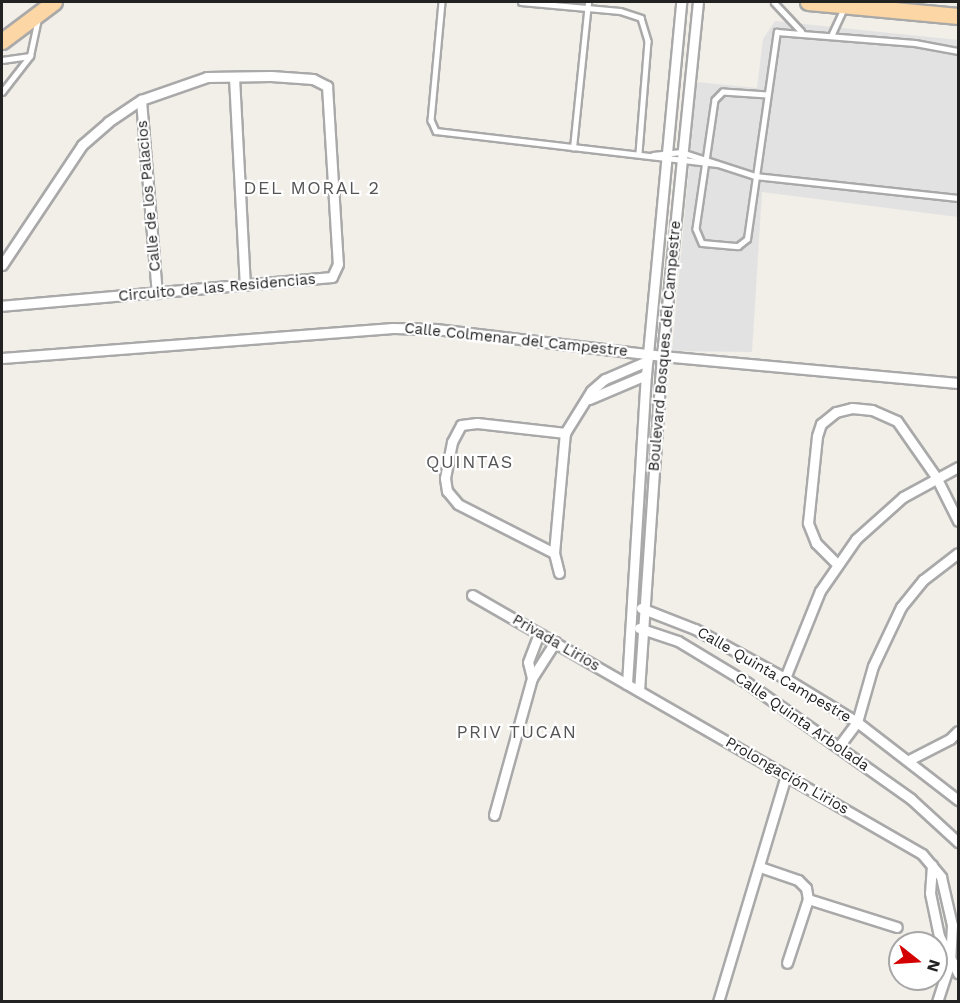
<!DOCTYPE html>
<meta charset="utf-8">
<style>
body{margin:0}
#map{position:relative;width:960px;height:1003px;overflow:hidden;background:#f2efe9;font-family:"Work Sans",sans-serif}
div>[style]{position:absolute}
.parking>*{inset:0;background:#e2e2e2}
.roads{filter:drop-shadow(2px 0 #a9a9a9) drop-shadow(-2px 0 #a9a9a9) drop-shadow(0 2px #a9a9a9) drop-shadow(0 -2px #a9a9a9)}
.lane>*{height:4.5px;margin:-2.25px;padding:0 2.25px;transform-origin:2.25px;border-radius:2.25px;background:#fff}
.street>*{height:9px;margin:-4.5px;padding:0 4.5px;transform-origin:4.5px;border-radius:4.5px;background:#fff}
.primary>*{height:15px;margin:-7.5px;padding:0 7.5px;transform-origin:7.5px;border-radius:7.5px;background:#fcd6a4}
span{translate:-50% -50%;white-space:nowrap;text-align:center;line-height:1.15;-webkit-text-stroke:4.5px #fff;paint-order:stroke}
.street-label{font-size:15px;color:#222}
.quarter-label{font-size:18px;color:#555;letter-spacing:1.5px}
.frame{position:absolute;inset:0;border:3px solid #222;pointer-events:none}
.north{position:absolute;left:888px;top:931px;width:60px;height:60px;box-sizing:border-box;background:#fff;border:2px solid #a7a7a7;border-radius:50%;rotate:107deg;font-size:16px;font-weight:700;line-height:24px;text-align:center;color:#222}
.north::after{content:'';display:block;margin:auto;width:21px;height:27px;background:#d40000;clip-path:polygon(50% 0,100% 100%,50% 72%,0 100%)}
</style>
<div id="map">
<div class="parking">
<i style="clip-path:polygon(775px 21px,958px 40px,958px 217px,762px 192px,752px 352px,672px 351px,697px 82px,757px 88px,763px 39px)"></i>
</div>
<div class="roads">
<div class="lane">
<i style="left:442px;top:2px;width:119px;rotate:95.3deg"></i>
<i style="left:431px;top:120px;width:12px;rotate:66deg"></i>
<i style="left:436px;top:131px;width:283px;rotate:6.7deg"></i>
<i style="left:521px;top:2px;width:99px;rotate:5.2deg"></i>
<i style="left:620px;top:11px;width:22px;rotate:18deg"></i>
<i style="left:641px;top:18px;width:24px;rotate:73deg"></i>
<i style="left:648px;top:41px;width:112px;rotate:94.6deg"></i>
<i style="left:774px;top:2px;width:40px;rotate:47deg"></i>
<i style="left:831px;top:36px;width:31px;rotate:-65deg"></i>
<i style="left:2px;top:60px;width:28px;rotate:-8deg"></i>
<i style="left:2px;top:92px;width:46px;rotate:-52.1deg"></i>
<i style="left:30px;top:56px;width:38px;rotate:-78deg"></i>
<i style="left:767px;top:95px;width:44px;rotate:-176.1deg"></i>
<i style="left:723px;top:92px;width:11px;rotate:135deg"></i>
<i style="left:715px;top:100px;width:130px;rotate:98.4deg"></i>
<i style="left:696px;top:229px;width:15px;rotate:67deg"></i>
<i style="left:702px;top:243px;width:36px;rotate:5deg"></i>
<i style="left:738px;top:246px;width:11px;rotate:-38deg"></i>
<i style="left:747px;top:239px;width:209px;rotate:-81.8deg"></i>
<i style="left:777px;top:32px;width:138px;rotate:4.6deg"></i>
<i style="left:915px;top:43px;width:44px;rotate:10.5deg"></i>
<i style="left:573px;top:148px;width:147px;rotate:-84.1deg"></i>
<i style="left:653px;top:155px;width:28px;rotate:-6deg"></i>
<i style="left:681px;top:152px;width:78px;rotate:18deg"></i>
<i style="left:755px;top:176px;width:204px;rotate:6.2deg"></i>
</div>
<div class="street">
<i style="left:234px;top:77px;width:208px;rotate:87deg"></i>
<i style="left:141px;top:100px;width:194px;rotate:85.3deg"></i>
<i style="left:2px;top:265px;width:144px;rotate:-56.3deg"></i>
<i style="left:82px;top:145px;width:35px;rotate:-41deg"></i>
<i style="left:108px;top:122px;width:40px;rotate:-34deg"></i>
<i style="left:141px;top:100px;width:70px;rotate:-19.2deg"></i>
<i style="left:207px;top:77px;width:64px;rotate:-0.9deg"></i>
<i style="left:271px;top:76px;width:42px;rotate:4.1deg"></i>
<i style="left:313px;top:79px;width:16px;rotate:27deg"></i>
<i style="left:327px;top:86px;width:178px;rotate:86.5deg"></i>
<i style="left:338px;top:264px;width:14px;rotate:115deg"></i>
<i style="left:332px;top:277px;width:331px;rotate:175deg"></i>
<i style="left:2px;top:358px;width:392px;rotate:-4.4deg"></i>
<i style="left:393px;top:328px;width:43px;rotate:1.3deg"></i>
<i style="left:436px;top:329px;width:228px;rotate:6.8deg"></i>
<i style="left:662px;top:356px;width:297px;rotate:5.2deg"></i>
<i style="left:589px;top:399px;width:62px;rotate:-22.8deg"></i>
<i style="left:554px;top:553px;width:108px;rotate:-153deg"></i>
<i style="left:458px;top:504px;width:17px;rotate:-130deg"></i>
<i style="left:447px;top:491px;width:13px;rotate:-99deg"></i>
<i style="left:445px;top:478px;width:37px;rotate:-79deg"></i>
<i style="left:452px;top:442px;width:19px;rotate:-62deg"></i>
<i style="left:461px;top:425px;width:16px;rotate:-7deg"></i>
<i style="left:477px;top:423px;width:89px;rotate:6.5deg"></i>
<i style="left:837px;top:564px;width:30px;rotate:-135deg"></i>
<i style="left:816px;top:543px;width:22px;rotate:-112deg"></i>
<i style="left:808px;top:523px;width:87px;rotate:-84.1deg"></i>
<i style="left:817px;top:436px;width:13px;rotate:-72deg"></i>
<i style="left:821px;top:424px;width:19px;rotate:-39deg"></i>
<i style="left:836px;top:412px;width:16px;rotate:-14deg"></i>
<i style="left:852px;top:408px;width:20px;rotate:6deg"></i>
<i style="left:872px;top:410px;width:27px;rotate:24deg"></i>
<i style="left:897px;top:421px;width:68px;rotate:55.1deg"></i>
<i style="left:936px;top:477px;width:49px;rotate:63.4deg"></i>
<i style="left:559px;top:573px;width:21px;rotate:-104deg"></i>
<i style="left:554px;top:553px;width:121px;rotate:-84.8deg"></i>
<i style="left:565px;top:433px;width:49px;rotate:-58.2deg"></i>
<i style="left:591px;top:391px;width:18px;rotate:-41deg"></i>
<i style="left:605px;top:379px;width:46px;rotate:-23.2deg"></i>
<i style="left:472px;top:595px;width:519px;rotate:29.92deg"></i>
<i style="left:922px;top:854px;width:30px;rotate:50deg"></i>
<i style="left:941px;top:877px;width:49px;rotate:77.1deg"></i>
<i style="left:952px;top:925px;width:37px;rotate:93deg"></i>
<i style="left:950px;top:962px;width:42px;rotate:108deg"></i>
<i style="left:641px;top:608px;width:58px;rotate:21.3deg"></i>
<i style="left:695px;top:629px;width:102px;rotate:28.6deg"></i>
<i style="left:785px;top:678px;width:84px;rotate:31.4deg"></i>
<i style="left:857px;top:722px;width:128px;rotate:37.7deg"></i>
<i style="left:639px;top:628px;width:41px;rotate:18.4deg"></i>
<i style="left:678px;top:641px;width:79px;rotate:31.1deg"></i>
<i style="left:746px;top:682px;width:202px;rotate:35.3deg"></i>
<i style="left:911px;top:799px;width:64px;rotate:42.5deg"></i>
<i style="left:532px;top:678px;width:16px;rotate:-104deg"></i>
<i style="left:528px;top:662px;width:30px;rotate:-69deg"></i>
<i style="left:785px;top:678px;width:94px;rotate:-68.1deg"></i>
<i style="left:820px;top:591px;width:63px;rotate:-55.3deg"></i>
<i style="left:856px;top:539px;width:63px;rotate:-41.8deg"></i>
<i style="left:903px;top:497px;width:63px;rotate:-28.6deg"></i>
<i style="left:627px;top:684px;width:310px;rotate:-86.5deg"></i>
<i style="left:646px;top:375px;width:375px;rotate:-84.6deg"></i>
<i style="left:639px;top:691px;width:336px;rotate:-86.1deg"></i>
<i style="left:662px;top:356px;width:356px;rotate:-84.2deg"></i>
<i style="left:839px;top:746px;width:30px;rotate:-53deg"></i>
<i style="left:857px;top:722px;width:58px;rotate:-74.1deg"></i>
<i style="left:873px;top:666px;width:65px;rotate:-64.6deg"></i>
<i style="left:901px;top:607px;width:35px;rotate:-51deg"></i>
<i style="left:923px;top:580px;width:44px;rotate:-37.6deg"></i>
<i style="left:909px;top:760px;width:46px;rotate:-27.1deg"></i>
<i style="left:950px;top:739px;width:11px;rotate:-45deg"></i>
<i style="left:494px;top:815px;width:142px;rotate:-74.5deg"></i>
<i style="left:532px;top:678px;width:43px;rotate:-57.4deg"></i>
<i style="left:932px;top:865px;width:28px;rotate:94deg"></i>
<i style="left:930px;top:893px;width:44px;rotate:78.2deg"></i>
<i style="left:939px;top:936px;width:42px;rotate:62.8deg"></i>
<i style="left:760px;top:867px;width:40px;rotate:18.9deg"></i>
<i style="left:798px;top:880px;width:11px;rotate:45deg"></i>
<i style="left:806px;top:888px;width:11px;rotate:80deg"></i>
<i style="left:808px;top:899px;width:67px;rotate:108.2deg"></i>
<i style="left:808px;top:899px;width:93px;rotate:17.5deg"></i>
<i style="left:718px;top:1002px;width:236px;rotate:-73.3deg"></i>
</div>
<div class="primary">
<i style="left:808px;top:2px;width:151px;rotate:5.3deg"></i>
<i style="left:2px;top:41px;width:65px;rotate:-36.9deg"></i>
</div>
</div>
<div class="street-label">
<span style="left:149px;top:196px;rotate:-95deg">Calle de los Palacios</span>
<span style="left:217px;top:288px;rotate:-5deg">Circuito de las Residencias</span>
<span style="left:516px;top:340px;rotate:6deg">Calle Colmenar del Campestre</span>
<span style="left:665px;top:346px;rotate:-85deg">Boulevard Bosques del Campestre</span>
<span style="left:556px;top:643px;rotate:30deg">Privada Lirios</span>
<span style="left:774px;top:675px;rotate:30deg">Calle Quinta Campestre</span>
<span style="left:802px;top:722px;rotate:35deg">Calle Quinta Arbolada</span>
<span style="left:787px;top:776px;rotate:30deg">Prolongación Lirios</span>
</div>
<div class="quarter-label">
<span style="left:312px;top:188px">DEL MORAL 2</span>
<span style="left:470px;top:462px">QUINTAS</span>
<span style="left:517px;top:732px">PRIV TUCAN</span>
</div>
<div class="frame"></div>
<div class="north">N</div>
</div>
